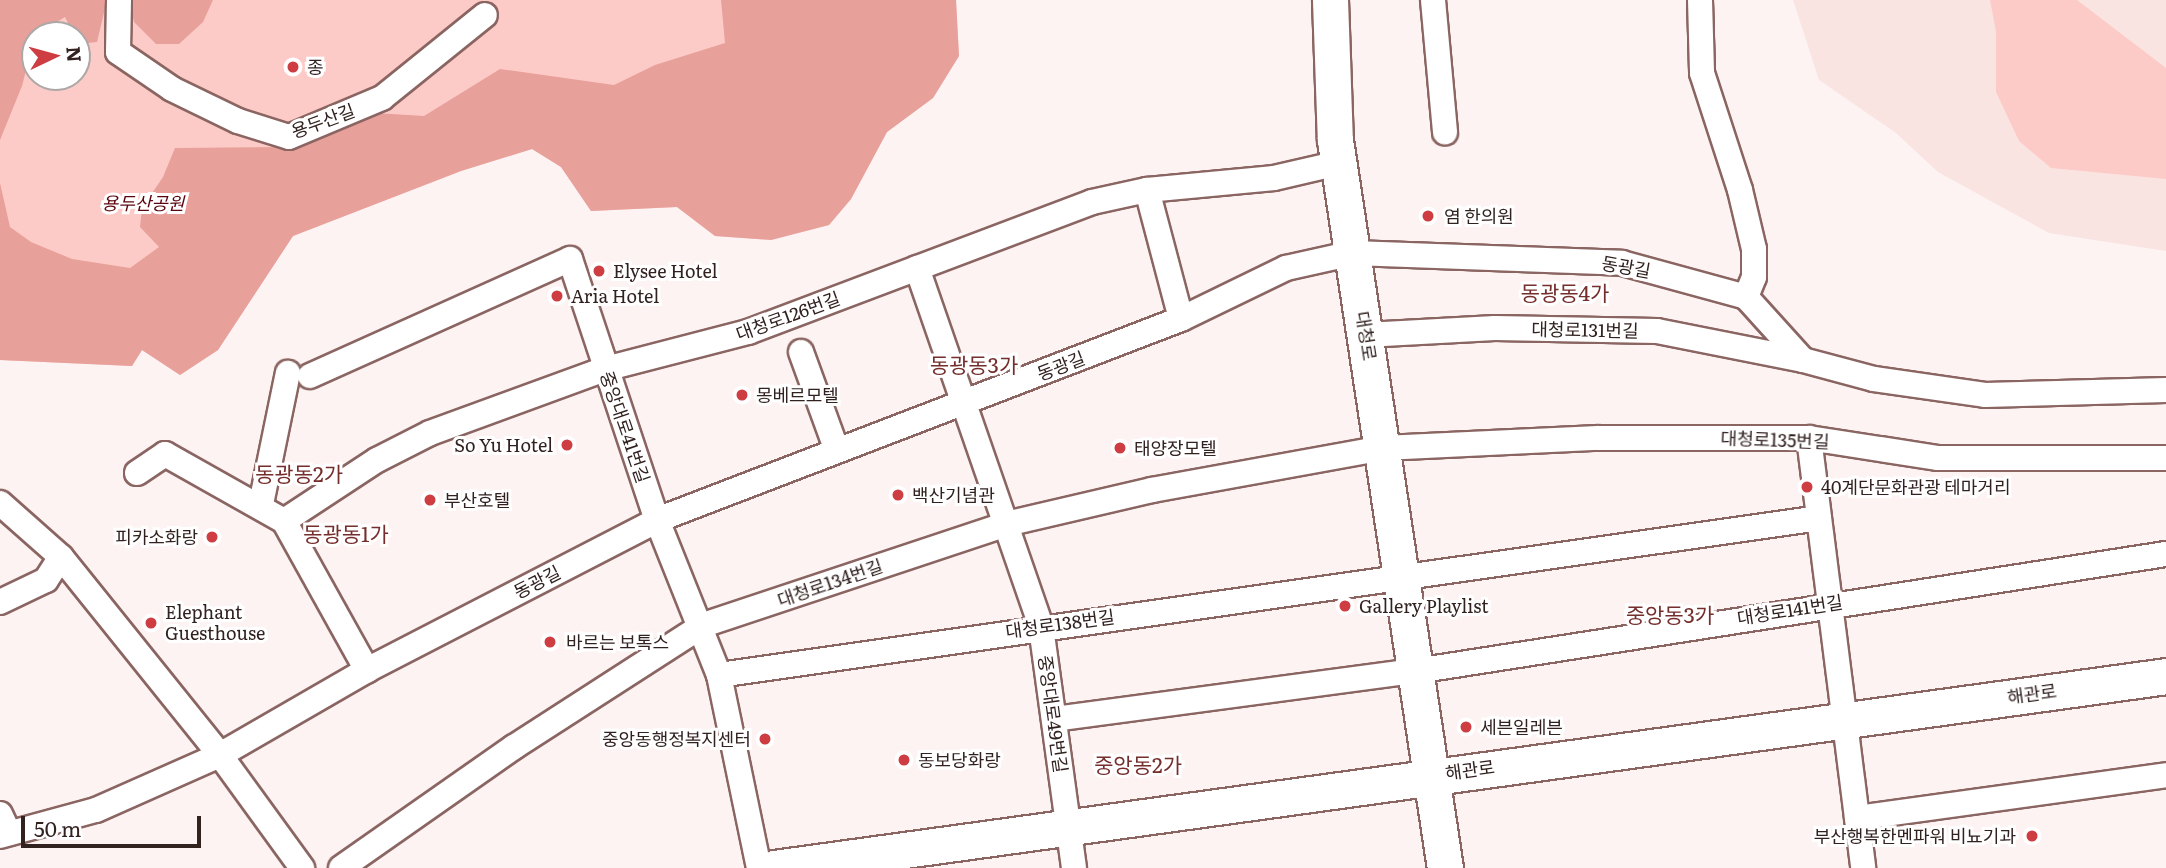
<!DOCTYPE html>
<meta charset="utf-8">
<style>
body{margin:0}
#map{position:relative;width:2166px;height:868px;overflow:hidden;background:#fcf3f2;font-family:Literata,"Noto Sans KR",serif}
div>[style]{position:absolute}
.built>*{inset:0;background:#fae4e2}
.green>*{inset:0;background:#fdcbc7}
.forest>*{inset:0;background:#e8a09b}
.roads{filter:drop-shadow(2px 0 #8a6562) drop-shadow(-2px 0 #8a6562) drop-shadow(0 2px #8a6562) drop-shadow(0 -2px #8a6562)}
.minor>*{height:24px;margin:-12px;padding:0 12px;transform-origin:12px;border-radius:12px;background:#fff}
.secondary>*{height:35px;margin:-17.5px;padding:0 17.5px;transform-origin:17.5px;border-radius:17.5px;background:#fff}
.dots>*{width:19px;height:19px;translate:-50% -50%;box-sizing:border-box;border:4px solid #fff;border-radius:50%}
span{translate:-50% -50%;white-space:nowrap;text-align:center;line-height:1.15;-webkit-text-stroke:6px #fff;paint-order:stroke}
.poi-label{font-size:18px;color:#312220}
.left{translate:0 -50%;text-align:left}
.right{translate:-100% -50%;text-align:right}
.street-label{font-size:18px;color:#312220}
.park-label{font-size:18px;color:#5b040d;font-style:italic}
.quarter-label{font-size:21px;color:#742e2c}
.north{position:absolute;left:21px;top:21px;width:70px;height:70px;box-sizing:border-box;background:#fff;border:2px solid #ada7a6;border-radius:50%;rotate:85deg;font-size:19px;font-weight:700;line-height:28px;text-align:center;color:#312220}
.north::after{content:'';display:block;margin:auto;width:24px;height:32px;background:#cd3d41;clip-path:polygon(50% 0,100% 100%,50% 72%,0 100%)}
.scale{position:absolute;left:21px;top:816px;width:180px;height:32px;box-sizing:border-box;border:4px solid #312220;border-top:0;padding-left:9px;font-size:21px;line-height:24px;white-space:nowrap;color:#312220;-webkit-text-stroke:5px #fff;paint-order:stroke}
</style>
<div id="map">
<div class="built">
<i style="clip-path:polygon(1793px 0,2166px 0,2166px 251px,2049px 233px,1938px 172px,1896px 133px,1819px 80px)"></i>
</div>
<div class="green">
<i style="clip-path:polygon(evenodd,0 0,956px 0,959px 56px,933px 98px,887px 132px,851px 199px,829px 225px,771px 240px,715px 236px,677px 207px,591px 211px,561px 167px,532px 149px,461px 171px,293px 236px,218px 350px,180px 375px,142px 350px,132px 366px,0 360px,0 0,35px 35px,77px 35px,77px 77px,35px 77px,35px 35px)"></i>
<i style="clip-path:polygon(1990px 0,2077px 0,2166px 68px,2166px 179px,2051px 168px,2019px 141px,1996px 92px,1996px 32px)"></i>
</div>
<div class="forest">
<i style="clip-path:polygon(0 0,107px 0,97px 42px,78px 44px,65px 17px,35px 35px,22px 86px,0 140px)"></i>
<i style="clip-path:polygon(129px 0,213px 0,203px 22px,179px 44px,156px 44px,134px 22px)"></i>
<i style="clip-path:polygon(721px 0,956px 0,959px 56px,933px 98px,887px 132px,851px 199px,829px 225px,771px 240px,715px 236px,677px 207px,591px 211px,561px 167px,532px 149px,461px 171px,293px 236px,218px 350px,180px 375px,142px 350px,132px 366px,0 360px,0 183px,10px 227px,31px 242px,72px 259px,130px 268px,159px 247px,140px 227px,142px 208px,163px 177px,175px 148px,290px 147px,375px 113px,424px 116px,500px 69px,614px 85px,655px 65px,725px 43px)"></i>
</div>
<div class="roads">
<div class="minor">
<i style="left:119px;top:0;width:52px;rotate:91.1deg"></i>
<i style="left:118px;top:52px;width:65px;rotate:34.4deg"></i>
<i style="left:172px;top:89px;width:73px;rotate:25.9deg"></i>
<i style="left:238px;top:121px;width:53px;rotate:17.4deg"></i>
<i style="left:289px;top:137px;width:101px;rotate:-22.8deg"></i>
<i style="left:382px;top:98px;width:132px;rotate:-38.9deg"></i>
<i style="left:1433px;top:0;width:133px;rotate:84.8deg"></i>
<i style="left:1700px;top:0;width:73px;rotate:88.4deg"></i>
<i style="left:1702px;top:73px;width:123px;rotate:72deg"></i>
<i style="left:1740px;top:190px;width:61px;rotate:76.7deg"></i>
<i style="left:1754px;top:249px;width:28px;rotate:90deg"></i>
<i style="left:1754px;top:277px;width:22px;rotate:112deg"></i>
<i style="left:1147px;top:190px;width:133px;rotate:75.2deg"></i>
<i style="left:917px;top:268px;width:380px;rotate:70.9deg"></i>
<i style="left:1041px;top:627px;width:243px;rotate:82.2deg"></i>
<i style="left:1365px;top:335px;width:130px;rotate:-3.1deg"></i>
<i style="left:1495px;top:328px;width:162px;rotate:1.1deg"></i>
<i style="left:1657px;top:331px;width:149px;rotate:11.2deg"></i>
<i style="left:801px;top:352px;width:105px;rotate:70deg"></i>
<i style="left:310px;top:376px;width:285px;rotate:-24.2deg"></i>
<i style="left:570px;top:259px;width:275px;rotate:71.6deg"></i>
<i style="left:657px;top:520px;width:167px;rotate:68.2deg"></i>
<i style="left:719px;top:675px;width:197px;rotate:78.3deg"></i>
<i style="left:1809px;top:438px;width:433px;rotate:82.8deg"></i>
<i style="left:137px;top:473px;width:34px;rotate:-34deg"></i>
<i style="left:165px;top:454px;width:137px;rotate:29.4deg"></i>
<i style="left:284px;top:521px;width:111px;rotate:-33.3deg"></i>
<i style="left:377px;top:460px;width:59px;rotate:-27deg"></i>
<i style="left:430px;top:433px;width:186px;rotate:-20.1deg"></i>
<i style="left:605px;top:369px;width:148px;rotate:-14.5deg"></i>
<i style="left:748px;top:332px;width:368px;rotate:-20.7deg"></i>
<i style="left:1092px;top:202px;width:56px;rotate:-12.3deg"></i>
<i style="left:1147px;top:190px;width:128px;rotate:-5.4deg"></i>
<i style="left:1274px;top:178px;width:67px;rotate:-13deg"></i>
<i style="left:0;top:503px;width:81px;rotate:41.5deg"></i>
<i style="left:61px;top:557px;width:254px;rotate:51.2deg"></i>
<i style="left:220px;top:755px;width:140px;rotate:54deg"></i>
<i style="left:261px;top:504px;width:134px;rotate:-78.4deg"></i>
<i style="left:284px;top:521px;width:171px;rotate:60.9deg"></i>
<i style="left:0;top:602px;width:51px;rotate:-25.6deg"></i>
<i style="left:46px;top:580px;width:27px;rotate:-57deg"></i>
<i style="left:719px;top:675px;width:1111px;rotate:-8.12deg"></i>
<i style="left:1054px;top:719px;width:365px;rotate:-7.6deg"></i>
<i style="left:1416px;top:671px;width:759px;rotate:-8.87deg"></i>
<i style="left:0;top:814px;width:21px;rotate:65deg"></i>
<i style="left:1857px;top:818px;width:312px;rotate:-7.9deg"></i>
<i style="left:0;top:836px;width:99px;rotate:-15.2deg"></i>
<i style="left:96px;top:810px;width:136px;rotate:-23.9deg"></i>
<i style="left:220px;top:755px;width:170px;rotate:-30deg"></i>
<i style="left:367px;top:670px;width:326px;rotate:-27.3deg"></i>
<i style="left:657px;top:520px;width:561px;rotate:-20.99deg"></i>
<i style="left:1181px;top:319px;width:117px;rotate:-25.9deg"></i>
<i style="left:1286px;top:268px;width:69px;rotate:-12.6deg"></i>
<i style="left:1353px;top:253px;width:269px;rotate:2.1deg"></i>
<i style="left:1622px;top:263px;width:129px;rotate:15.3deg"></i>
<i style="left:1746px;top:297px;width:85px;rotate:47.9deg"></i>
<i style="left:1803px;top:360px;width:73px;rotate:15deg"></i>
<i style="left:1874px;top:379px;width:112px;rotate:8.2deg"></i>
<i style="left:1985px;top:395px;width:181px;rotate:-1.6deg"></i>
<i style="left:341px;top:868px;width:211px;rotate:-35deg"></i>
<i style="left:514px;top:747px;width:225px;rotate:-32.8deg"></i>
<i style="left:703px;top:625px;width:319px;rotate:-18.4deg"></i>
<i style="left:1006px;top:524px;width:150px;rotate:-13.1deg"></i>
<i style="left:1152px;top:490px;width:235px;rotate:-10.3deg"></i>
<i style="left:1383px;top:448px;width:215px;rotate:-2.7deg"></i>
<i style="left:1598px;top:438px;width:211px"></i>
<i style="left:1809px;top:438px;width:131px;rotate:8.8deg"></i>
<i style="left:1938px;top:458px;width:228px"></i>
</div>
<div class="secondary">
<i style="left:1330px;top:0;width:140px;rotate:88deg"></i>
<i style="left:1335px;top:140px;width:736px;rotate:81.41deg"></i>
<i style="left:774px;top:868px;width:1405px;rotate:-7.85deg"></i>
</div>
</div>
<div class="dots">
<i style="left:293px;top:67px;background:#cd3d41"></i>
<i style="left:1428px;top:216px;background:#cd3d41"></i>
<i style="left:599px;top:271px;background:#cd3d41"></i>
<i style="left:557px;top:296px;background:#cd3d41"></i>
<i style="left:742px;top:395px;background:#cd3d41"></i>
<i style="left:567px;top:445px;background:#cd3d41"></i>
<i style="left:1120px;top:448px;background:#cd3d41"></i>
<i style="left:1807px;top:487px;background:#cd3d41"></i>
<i style="left:898px;top:495px;background:#cd3d41"></i>
<i style="left:430px;top:500px;background:#cd3d41"></i>
<i style="left:212px;top:537px;background:#cd3d41"></i>
<i style="left:1345px;top:606px;background:#cd3d41"></i>
<i style="left:151px;top:623px;background:#cd3d41"></i>
<i style="left:550px;top:642px;background:#cd3d41"></i>
<i style="left:1466px;top:727px;background:#cd3d41"></i>
<i style="left:765px;top:739px;background:#cd3d41"></i>
<i style="left:904px;top:760px;background:#cd3d41"></i>
<i style="left:2032px;top:836px;background:#cd3d41"></i>
</div>
<div class="poi-label">
<span class="left" style="left:307px;top:67px">종</span>
<span class="left" style="left:1444px;top:216px">염 한의원</span>
<span class="left" style="left:613px;top:271px">Elysee Hotel</span>
<span class="left" style="left:571px;top:296px">Aria Hotel</span>
<span class="left" style="left:756px;top:395px">몽베르모텔</span>
<span class="right" style="left:553px;top:445px">So Yu Hotel</span>
<span class="left" style="left:1134px;top:448px">태양장모텔</span>
<span class="left" style="left:1821px;top:487px">40계단문화관광 테마거리</span>
<span class="left" style="left:912px;top:495px">백산기념관</span>
<span class="left" style="left:444px;top:500px">부산호텔</span>
<span class="right" style="left:198px;top:537px">피카소화랑</span>
<span class="left" style="left:1359px;top:606px">Gallery Playlist</span>
<span class="left" style="left:165px;top:623px">Elephant<br>Guesthouse</span>
<span class="left" style="left:566px;top:642px">바르는 보톡스</span>
<span class="left" style="left:1480px;top:727px">세븐일레븐</span>
<span class="right" style="left:751px;top:739px">중앙동행정복지센터</span>
<span class="left" style="left:918px;top:760px">동보당화랑</span>
<span class="right" style="left:2016px;top:836px">부산행복한멘파워 비뇨기과</span>
</div>
<div class="street-label">
<span style="left:323px;top:121px;rotate:-20deg">용두산길</span>
<span style="left:1626px;top:267px;rotate:10deg">동광길</span>
<span style="left:788px;top:316px;rotate:-20deg">대청로126번길</span>
<span style="left:1585px;top:330px;rotate:1deg">대청로131번길</span>
<span style="left:1366px;top:336px;rotate:81deg">대청로</span>
<span style="left:1061px;top:366px;rotate:-21deg">동광길</span>
<span style="left:625px;top:427px;rotate:71deg">중앙대로41번길</span>
<span style="left:1775px;top:440px;rotate:2deg">대청로135번길</span>
<span style="left:537px;top:582px;rotate:-27deg">동광길</span>
<span style="left:830px;top:583px;rotate:-19deg">대청로134번길</span>
<span style="left:1790px;top:610px;rotate:-9deg">대청로141번길</span>
<span style="left:1060px;top:624px;rotate:-8deg">대청로138번길</span>
<span style="left:2032px;top:694px;rotate:-8deg">해관로</span>
<span style="left:1053px;top:714px;rotate:82deg">중앙대로49번길</span>
<span style="left:1470px;top:770px;rotate:-8deg">해관로</span>
</div>
<div class="park-label">
<span style="left:143px;top:203px">용두산공원</span>
</div>
<div class="quarter-label">
<span style="left:1565px;top:292px">동광동4가</span>
<span style="left:974px;top:364px">동광동3가</span>
<span style="left:299px;top:473px">동광동2가</span>
<span style="left:346px;top:533px">동광동1가</span>
<span style="left:1670px;top:614px">중앙동3가</span>
<span style="left:1138px;top:764px">중앙동2가</span>
</div>
<div class="north">N</div>
<div class="scale">50 m</div>
</div>
